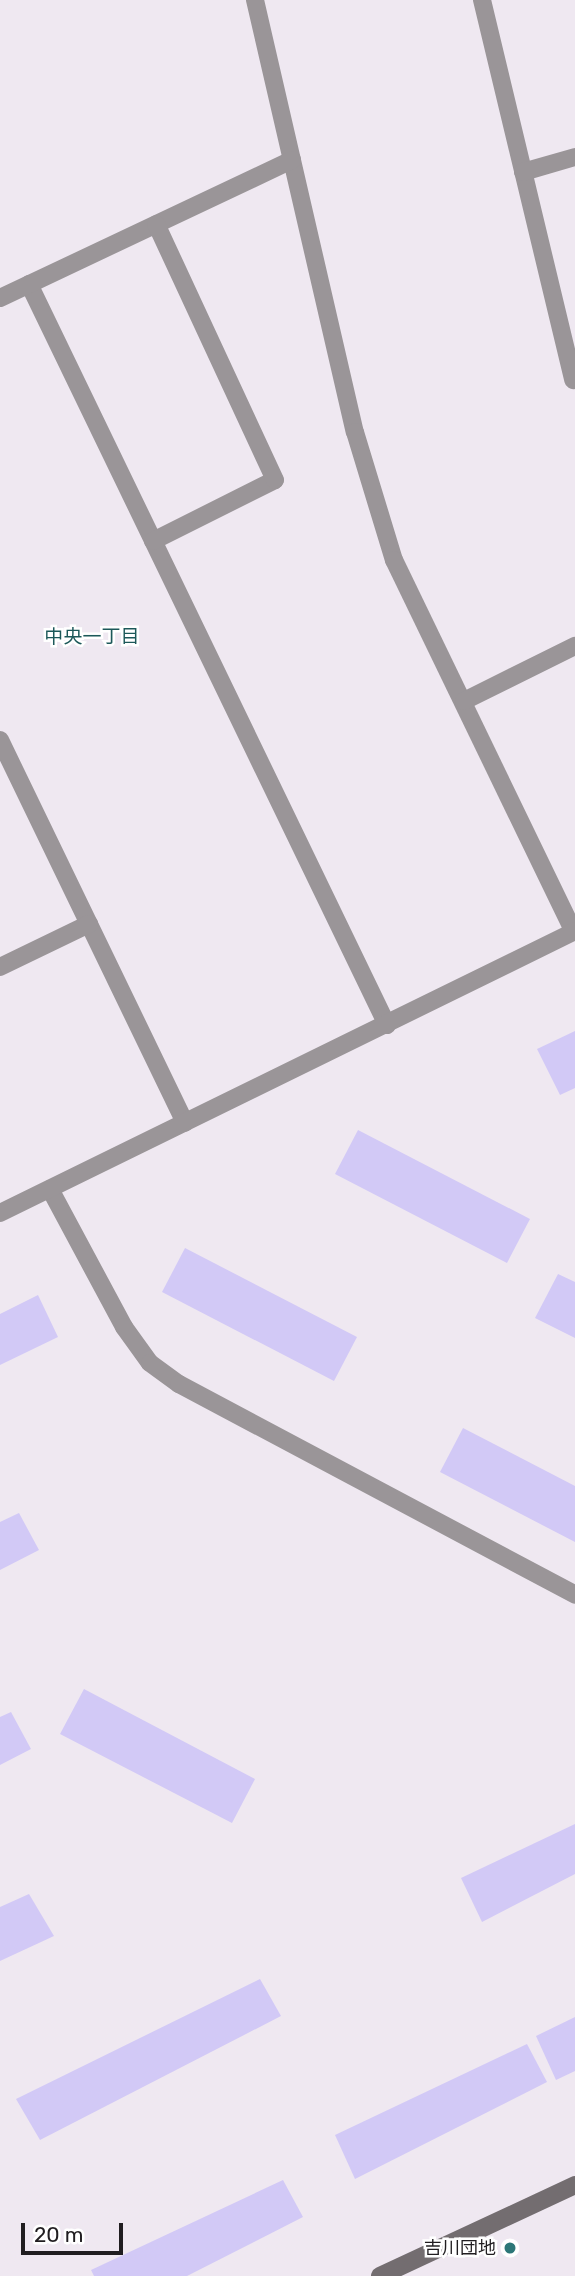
<!DOCTYPE html>
<meta charset="utf-8">
<style>
body{margin:0}
#map{position:relative;width:575px;height:2276px;overflow:hidden;background:#efe8f1;font-family:Rubik,"Noto Sans JP",sans-serif}
div>[style]{position:absolute}
.building>*{inset:0;background:#d2c9f6}
.street>*{height:18px;margin:-9px;padding:0 9px;transform-origin:9px;border-radius:9px;background:#9a9598}
.secondary>*{height:18px;margin:-9px;padding:0 9px;transform-origin:9px;border-radius:9px;background:#736d70}
.dots>*{width:19px;height:19px;translate:-50% -50%;box-sizing:border-box;border:4px solid #fff;border-radius:50%}
span{translate:-50% -50%;white-space:nowrap;text-align:center;line-height:1.15;-webkit-text-stroke:5px #fff;paint-order:stroke}
.poi-label{font-size:18px;color:#201d20}
.right{translate:-100% -50%;text-align:right}
.neighbourhood-label{font-size:19px;color:#1c5859}
.scale{position:absolute;left:21px;top:2223px;width:102px;height:32px;box-sizing:border-box;border:4px solid #201d20;border-top:0;padding-left:9px;font-size:21px;line-height:24px;white-space:nowrap;color:#201d20;-webkit-text-stroke:5px #fff;paint-order:stroke}
</style>
<div id="map">
<div class="building">
<i style="clip-path:polygon(575px 1031px,575px 1088px,560px 1095px,537px 1049px)"></i>
<i style="clip-path:polygon(358px 1130px,530px 1219px,507px 1263px,335px 1174px)"></i>
<i style="clip-path:polygon(185px 1248px,357px 1337px,334px 1381px,162px 1292px)"></i>
<i style="clip-path:polygon(558px 1274px,575px 1282px,575px 1338px,535px 1318px)"></i>
<i style="clip-path:polygon(38px 1295px,58px 1337px,0 1365px,0 1314px)"></i>
<i style="clip-path:polygon(463px 1428px,575px 1486px,575px 1542px,440px 1472px)"></i>
<i style="clip-path:polygon(19px 1513px,39px 1550px,0 1570px,0 1522px)"></i>
<i style="clip-path:polygon(84px 1689px,255px 1779px,232px 1823px,60px 1734px)"></i>
<i style="clip-path:polygon(11px 1712px,31px 1749px,0 1765px,0 1717px)"></i>
<i style="clip-path:polygon(575px 1824px,575px 1874px,482px 1922px,461px 1878px)"></i>
<i style="clip-path:polygon(29px 1894px,54px 1936px,0 1961px,0 1907px)"></i>
<i style="clip-path:polygon(260px 1979px,281px 2016px,40px 2140px,16px 2099px)"></i>
<i style="clip-path:polygon(575px 2017px,575px 2071px,556px 2080px,536px 2036px)"></i>
<i style="clip-path:polygon(527px 2044px,547px 2082px,355px 2179px,335px 2135px)"></i>
<i style="clip-path:polygon(283px 2180px,303px 2217px,187px 2276px,94px 2276px,91px 2270px)"></i>
</div>
<div class="street">
<i style="left:255px;top:0;width:443px;rotate:77deg"></i>
<i style="left:355px;top:432px;width:134px;rotate:73.1deg"></i>
<i style="left:394px;top:560px;width:412px;rotate:64.2deg"></i>
<i style="left:482px;top:0;width:391px;rotate:76.5deg"></i>
<i style="left:523px;top:172px;width:54px;rotate:-16.1deg"></i>
<i style="left:29px;top:284px;width:823px;rotate:64.21deg"></i>
<i style="left:0;top:298px;width:323px;rotate:-25.3deg"></i>
<i style="left:153px;top:541px;width:136px;rotate:-26.6deg"></i>
<i style="left:275px;top:480px;width:282px;rotate:-114.9deg"></i>
<i style="left:464px;top:701px;width:124px;rotate:-26.4deg"></i>
<i style="left:0;top:740px;width:425px;rotate:64.2deg"></i>
<i style="left:0;top:967px;width:99px;rotate:-25.8deg"></i>
<i style="left:50px;top:1189px;width:157px;rotate:61.8deg"></i>
<i style="left:124px;top:1327px;width:44px;rotate:54.2deg"></i>
<i style="left:150px;top:1363px;width:36px;rotate:36deg"></i>
<i style="left:179px;top:1384px;width:449px;rotate:28deg"></i>
<i style="left:0;top:1213px;width:640px;rotate:-26.12deg"></i>
</div>
<div class="secondary">
<i style="left:380px;top:2276px;width:215px;rotate:-25deg"></i>
</div>
<div class="dots">
<i style="left:510px;top:2248px;background:#2c7677"></i>
</div>
<div class="poi-label">
<span class="right" style="left:496px;top:2248px">吉川団地</span>
</div>
<div class="neighbourhood-label">
<span style="left:92px;top:637px">中央一丁目</span>
</div>
<div class="scale">20 m</div>
</div>
